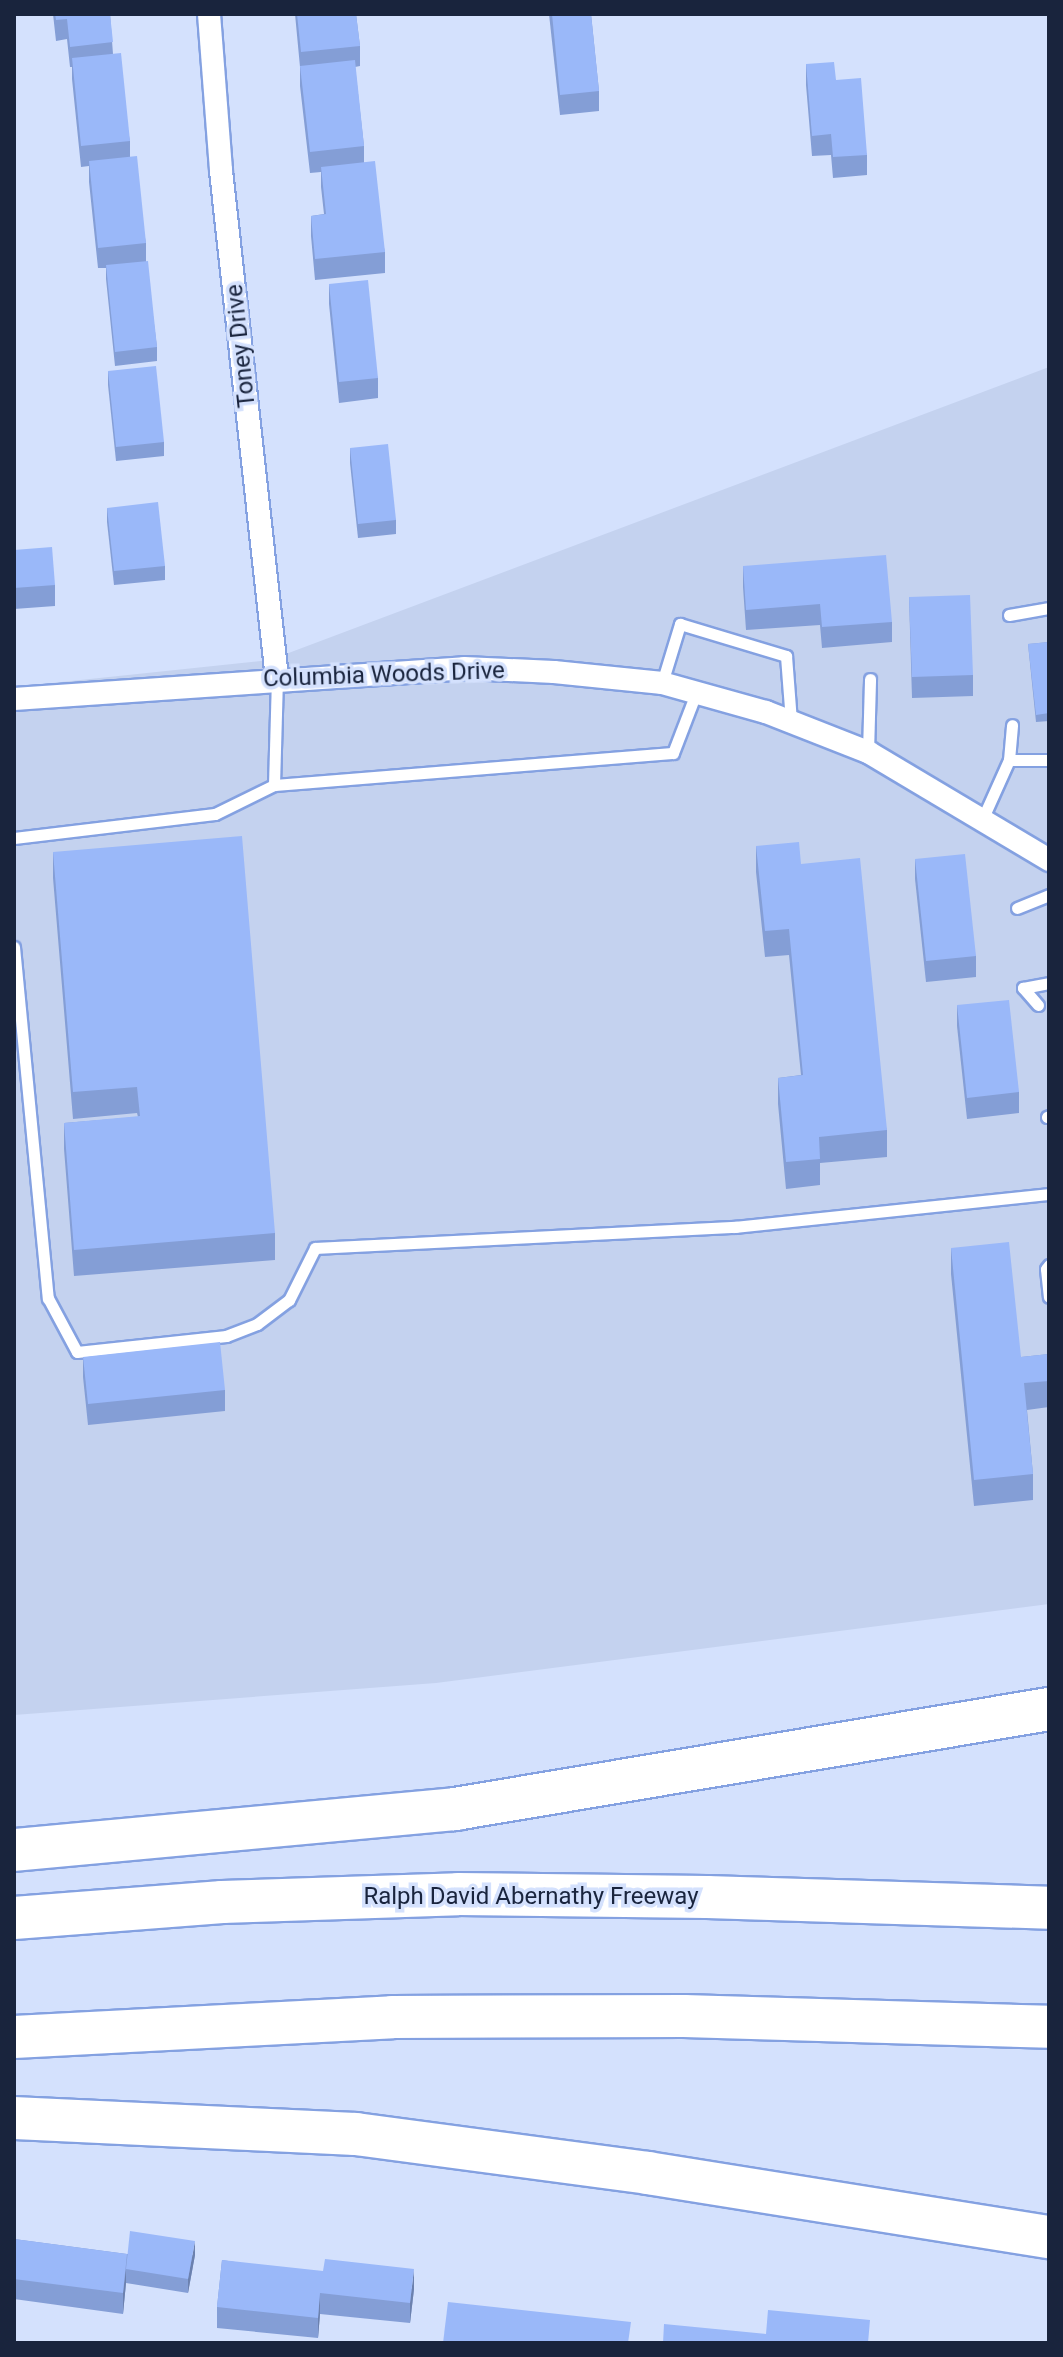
<!DOCTYPE html>
<style>
body{margin:0}
#map{position:relative;width:1063px;height:2357px;overflow:hidden;background:#d4e1fd;font-family:Roboto,sans-serif}
div>[style]{position:absolute}
.built>*{inset:0;background:#c4d2ef}
.roads{filter:drop-shadow(2px 0 #84a1e1) drop-shadow(-2px 0 #84a1e1) drop-shadow(0 2px #84a1e1) drop-shadow(0 -2px #84a1e1)}
.lane>*{height:11px;margin:-5.5px;padding:0 5.5px;transform-origin:5.5px;border-radius:5.5px;background:#fff}
.street>*{height:22px;margin:-11px;padding:0 11px;transform-origin:11px;border-radius:11px;background:#fff}
.highway>*{height:42px;margin:-21px;padding:0 21px;transform-origin:21px;border-radius:21px;background:#fff}
.wall>*{inset:0;background:#849ed6}
.shaded-wall>*{inset:0;background:#6c81ae}
.building>*{inset:0;background:#9ab8f9}
span{translate:-50% -50%;white-space:nowrap;text-align:center;line-height:1.15;-webkit-text-stroke:7px #d4e1fd;paint-order:stroke}
.street-label{font-size:24px;color:#19243d}
.frame{position:absolute;inset:0;border:16px solid #19243d;pointer-events:none}
</style>
<div id="map">
<div class="built">
<i style="clip-path:polygon(1049px 367px,1049px 1604px,436px 1683px,14px 1715px,14px 687px,270px 660px)"></i>
</div>
<div class="roads">
<div class="lane">
<i style="left:1009px;top:615px;width:41px;rotate:-9.9deg"></i>
<i style="left:662px;top:683px;width:62px;rotate:-73deg"></i>
<i style="left:680px;top:624px;width:111px;rotate:16.8deg"></i>
<i style="left:786px;top:656px;width:65px;rotate:85.6deg"></i>
<i style="left:868px;top:752px;width:73px;rotate:-88.4deg"></i>
<i style="left:1009px;top:760px;width:40px"></i>
<i style="left:274px;top:785px;width:107px;rotate:-88.4deg"></i>
<i style="left:982px;top:820px;width:66px;rotate:-65.8deg"></i>
<i style="left:1009px;top:760px;width:35px;rotate:-85deg"></i>
<i style="left:14px;top:838px;width:202px;rotate:-6.8deg"></i>
<i style="left:215px;top:814px;width:66px;rotate:-26.2deg"></i>
<i style="left:274px;top:785px;width:400px;rotate:-4.6deg"></i>
<i style="left:673px;top:753px;width:64px;rotate:-69deg"></i>
<i style="left:1017px;top:908px;width:35px;rotate:-22deg"></i>
<i style="left:14px;top:947px;width:353px;rotate:84.5deg"></i>
<i style="left:48px;top:1298px;width:61px;rotate:61.8deg"></i>
<i style="left:77px;top:1352px;width:150px;rotate:-6.1deg"></i>
<i style="left:226px;top:1336px;width:33px;rotate:-21deg"></i>
<i style="left:257px;top:1324px;width:40px;rotate:-37deg"></i>
<i style="left:289px;top:1300px;width:58px;rotate:-63.4deg"></i>
<i style="left:315px;top:1248px;width:421px;rotate:-2.9deg"></i>
<i style="left:735px;top:1227px;width:316px;rotate:-6deg"></i>
<i style="left:1038px;top:1005px;width:23px;rotate:-131deg"></i>
<i style="left:1023px;top:988px;width:26px;rotate:-11deg"></i>
<i style="left:1047px;top:1117px;width:2px;rotate:-27deg"></i>
<i style="left:1049px;top:1265px;width:5px;rotate:127deg"></i>
<i style="left:1046px;top:1269px;width:28px;rotate:84deg"></i>
</div>
<div class="street">
<i style="left:209px;top:14px;width:157px;rotate:85.6deg"></i>
<i style="left:221px;top:171px;width:510px;rotate:83.7deg"></i>
<i style="left:14px;top:699px;width:451px;rotate:-3.9deg"></i>
<i style="left:464px;top:668px;width:90px;rotate:2.5deg"></i>
<i style="left:554px;top:672px;width:109px;rotate:5.8deg"></i>
<i style="left:662px;top:683px;width:108px;rotate:15.6deg"></i>
<i style="left:766px;top:712px;width:110px;rotate:21.4deg"></i>
<i style="left:868px;top:752px;width:211px;rotate:30.8deg"></i>
</div>
<div class="highway">
<i style="left:14px;top:1850px;width:443px;rotate:-5.3deg"></i>
<i style="left:455px;top:1809px;width:602px;rotate:-9.56deg"></i>
<i style="left:14px;top:1918px;width:209px;rotate:-4.4deg"></i>
<i style="left:222px;top:1902px;width:236px;rotate:-1.9deg"></i>
<i style="left:458px;top:1894px;width:249px;rotate:0.7deg"></i>
<i style="left:707px;top:1897px;width:342px;rotate:1.8deg"></i>
<i style="left:14px;top:2037px;width:379px;rotate:-3deg"></i>
<i style="left:392px;top:2017px;width:292px;rotate:-0.2deg"></i>
<i style="left:684px;top:2016px;width:365px;rotate:1.7deg"></i>
<i style="left:14px;top:2118px;width:342px;rotate:2.7deg"></i>
<i style="left:356px;top:2134px;width:295px;rotate:7.6deg"></i>
<i style="left:648px;top:2173px;width:406px;rotate:9.1deg"></i>
</div>
</div>
<div class="wall">
<i style="clip-path:polygon(53px 14px,110px 14px,113px 54px,130px 141px,130px 157px,146px 243px,146px 261px,157px 347px,157px 361px,115px 366px,106px 279px,106px 268px,98px 268px,89px 182px,89px 166px,81px 167px,72px 79px,72px 67px,70px 67px,67px 39px,56px 41px)"></i>
<i style="clip-path:polygon(295px 14px,356px 14px,360px 46px,360px 66px,355px 67px,364px 146px,364px 162px,385px 252px,385px 273px,315px 280px,311px 236px,311px 216px,324px 214px,321px 187px,321px 172px,310px 173px,300px 86px,300px 67px)"></i>
<i style="clip-path:polygon(549px 14px,591px 14px,599px 91px,599px 111px,560px 115px)"></i>
<i style="clip-path:polygon(806px 64px,836px 80px,867px 155px,867px 175px,833px 178px,831px 155px,812px 156px,806px 85px)"></i>
<i style="clip-path:polygon(329px 284px,378px 378px,378px 398px,339px 403px,329px 304px)"></i>
<i style="clip-path:polygon(108px 371px,164px 442px,164px 456px,116px 461px,108px 385px)"></i>
<i style="clip-path:polygon(350px 448px,396px 520px,396px 534px,358px 538px,350px 463px)"></i>
<i style="clip-path:polygon(107px 508px,165px 566px,165px 580px,114px 585px,107px 522px)"></i>
<i style="clip-path:polygon(14px 550px,55px 585px,55px 606px,14px 609px)"></i>
<i style="clip-path:polygon(743px 566px,892px 622px,892px 642px,822px 648px,820px 625px,746px 630px,743px 587px)"></i>
<i style="clip-path:polygon(909px 597px,973px 675px,973px 696px,912px 698px)"></i>
<i style="clip-path:polygon(1049px 642px,1049px 721px,1036px 722px,1028px 644px)"></i>
<i style="clip-path:polygon(756px 846px,801px 864px,887px 1130px,887px 1157px,820px 1163px,820px 1185px,786px 1189px,778px 1104px,778px 1078px,801px 1075px,789px 955px,765px 957px,756px 872px)"></i>
<i style="clip-path:polygon(53px 852px,275px 1233px,275px 1260px,74px 1276px,64px 1149px,64px 1123px,138px 1117px,137px 1113px,73px 1119px,53px 878px)"></i>
<i style="clip-path:polygon(915px 859px,976px 956px,976px 977px,926px 982px,915px 879px)"></i>
<i style="clip-path:polygon(957px 1005px,1019px 1092px,1019px 1113px,967px 1119px,957px 1026px)"></i>
<i style="clip-path:polygon(951px 1248px,1021px 1357px,1049px 1354px,1049px 1407px,1027px 1410px,1033px 1474px,1033px 1500px,974px 1506px,951px 1274px)"></i>
<i style="clip-path:polygon(83px 1357px,225px 1390px,225px 1411px,88px 1425px,83px 1377px)"></i>
<i style="clip-path:polygon(14px 2239px,127px 2254px,195px 2255px,188px 2293px,126px 2283px,123px 2314px,14px 2299px)"></i>
<i style="clip-path:polygon(222px 2260px,414px 2289px,410px 2323px,320px 2314px,318px 2338px,217px 2328px,217px 2307px)"></i>
</div>
<div class="shaded-wall">
<i style="clip-path:polygon(195px 2241px,195px 2255px,188px 2293px,188px 2279px)"></i>
<i style="clip-path:polygon(126px 2269px,126px 2283px,123px 2314px,123px 2293px)"></i>
<i style="clip-path:polygon(414px 2269px,414px 2289px,410px 2323px,410px 2303px)"></i>
<i style="clip-path:polygon(320px 2293px,320px 2314px,318px 2338px,318px 2318px)"></i>
</div>
<div class="building">
<i style="clip-path:polygon(55px 14px,110px 14px,113px 42px,70px 47px,67px 19px,56px 20px)"></i>
<i style="clip-path:polygon(297px 14px,356px 14px,360px 46px,301px 52px)"></i>
<i style="clip-path:polygon(552px 14px,591px 14px,599px 91px,560px 95px)"></i>
<i style="clip-path:polygon(121px 53px,130px 141px,81px 146px,72px 58px)"></i>
<i style="clip-path:polygon(355px 60px,364px 146px,310px 152px,300px 66px)"></i>
<i style="clip-path:polygon(834px 62px,836px 80px,861px 78px,867px 155px,833px 157px,831px 134px,812px 136px,806px 64px)"></i>
<i style="clip-path:polygon(137px 156px,146px 243px,98px 248px,89px 161px)"></i>
<i style="clip-path:polygon(375px 161px,385px 252px,315px 259px,311px 216px,326px 214px,321px 167px)"></i>
<i style="clip-path:polygon(148px 261px,157px 347px,115px 352px,106px 265px)"></i>
<i style="clip-path:polygon(368px 280px,378px 378px,339px 382px,329px 284px)"></i>
<i style="clip-path:polygon(156px 366px,164px 442px,116px 447px,108px 371px)"></i>
<i style="clip-path:polygon(388px 444px,396px 520px,358px 524px,350px 448px)"></i>
<i style="clip-path:polygon(158px 502px,165px 566px,114px 571px,107px 508px)"></i>
<i style="clip-path:polygon(52px 547px,55px 585px,14px 588px,14px 550px)"></i>
<i style="clip-path:polygon(886px 555px,892px 622px,822px 627px,820px 604px,746px 610px,743px 566px)"></i>
<i style="clip-path:polygon(970px 595px,973px 675px,912px 677px,909px 597px)"></i>
<i style="clip-path:polygon(1049px 642px,1049px 713px,1036px 715px,1028px 644px)"></i>
<i style="clip-path:polygon(242px 836px,275px 1233px,74px 1250px,64px 1123px,140px 1116px,137px 1087px,73px 1092px,53px 852px)"></i>
<i style="clip-path:polygon(799px 842px,801px 864px,860px 858px,887px 1130px,819px 1137px,820px 1159px,786px 1162px,778px 1078px,803px 1075px,789px 929px,765px 931px,756px 846px)"></i>
<i style="clip-path:polygon(965px 854px,976px 956px,926px 961px,915px 859px)"></i>
<i style="clip-path:polygon(1009px 1000px,1019px 1092px,967px 1098px,957px 1005px)"></i>
<i style="clip-path:polygon(1009px 1242px,1021px 1357px,1049px 1354px,1049px 1381px,1024px 1383px,1033px 1474px,974px 1480px,951px 1248px)"></i>
<i style="clip-path:polygon(220px 1342px,225px 1390px,88px 1404px,83px 1357px)"></i>
<i style="clip-path:polygon(130px 2231px,195px 2241px,188px 2279px,126px 2269px)"></i>
<i style="clip-path:polygon(14px 2239px,127px 2254px,123px 2293px,14px 2279px)"></i>
<i style="clip-path:polygon(325px 2259px,414px 2269px,410px 2303px,320px 2293px,318px 2318px,217px 2307px,222px 2260px,323px 2271px)"></i>
<i style="clip-path:polygon(448px 2302px,631px 2322px,628px 2343px,443px 2343px)"></i>
<i style="clip-path:polygon(768px 2310px,870px 2320px,868px 2343px,663px 2343px,664px 2324px,766px 2334px)"></i>
</div>
<div class="street-label">
<span style="left:241px;top:346px;rotate:-96deg">Toney Drive</span>
<span style="left:384px;top:675px;rotate:-2deg">Columbia Woods Drive</span>
<span style="left:531px;top:1897px">Ralph David Abernathy Freeway</span>
</div>
<div class="frame"></div>
</div>
